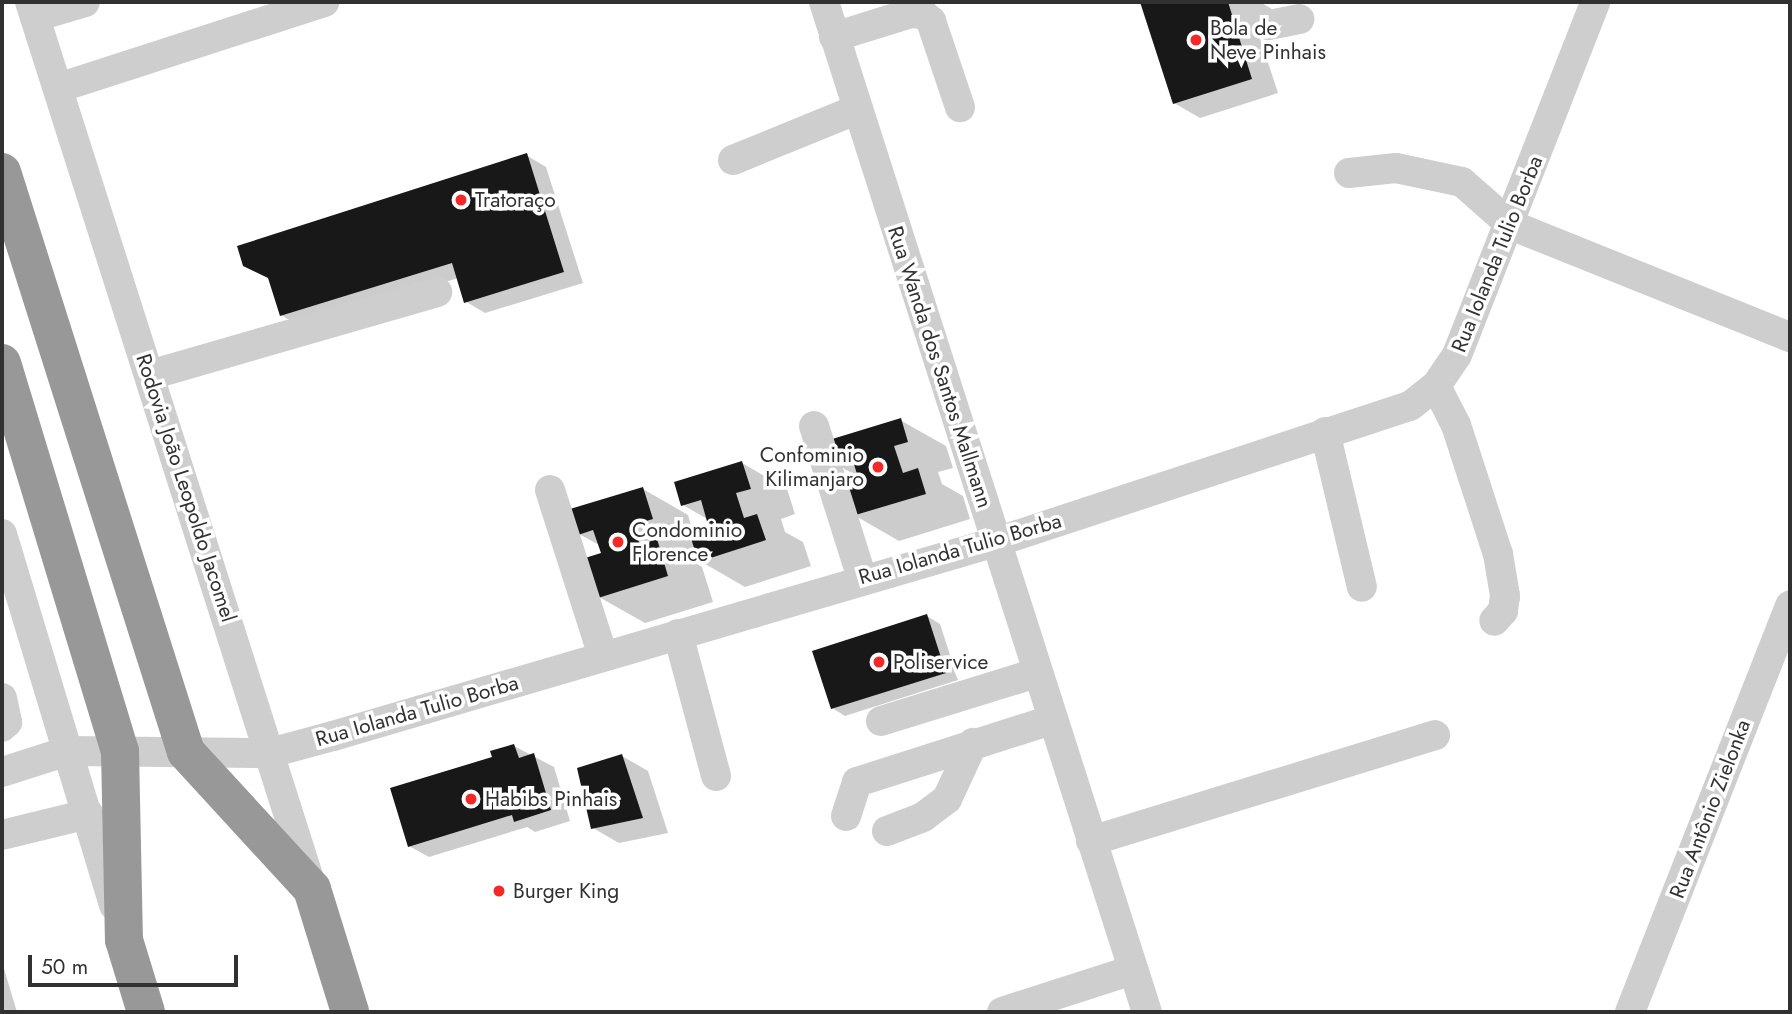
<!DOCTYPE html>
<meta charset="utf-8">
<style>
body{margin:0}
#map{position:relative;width:1792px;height:1014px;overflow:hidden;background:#fff;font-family:Jost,sans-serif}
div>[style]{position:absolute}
.shadow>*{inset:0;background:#0003}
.building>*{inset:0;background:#181818}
.minor>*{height:30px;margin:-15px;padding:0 15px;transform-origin:15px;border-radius:15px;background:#cecece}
.highway>*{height:38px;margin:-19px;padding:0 19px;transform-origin:19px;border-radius:19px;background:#989898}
.dots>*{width:19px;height:19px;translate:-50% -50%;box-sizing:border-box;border:4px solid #fff;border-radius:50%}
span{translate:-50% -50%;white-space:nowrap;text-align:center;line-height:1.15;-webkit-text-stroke:7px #fff;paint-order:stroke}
.poi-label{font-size:21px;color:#313131}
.left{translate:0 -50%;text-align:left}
.right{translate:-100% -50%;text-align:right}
.street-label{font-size:21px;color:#313131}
.frame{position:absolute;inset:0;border:4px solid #313131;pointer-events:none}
.scale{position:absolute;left:28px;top:955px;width:210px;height:32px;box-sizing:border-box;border:4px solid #313131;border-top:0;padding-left:9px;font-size:21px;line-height:24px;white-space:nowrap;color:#313131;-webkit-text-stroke:5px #fff;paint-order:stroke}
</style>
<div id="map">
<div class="shadow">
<i style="clip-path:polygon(1141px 2px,1248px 2px,1278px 93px,1200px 118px,1174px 103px)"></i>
<i style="clip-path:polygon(526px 155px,546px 167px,583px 283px,485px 313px,465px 301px,458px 278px,301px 327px,281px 315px)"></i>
<i style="clip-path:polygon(900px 420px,946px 446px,953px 468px,938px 472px,942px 484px,963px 496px,970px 519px,899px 541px,854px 515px,860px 478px,838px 465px)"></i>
<i style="clip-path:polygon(742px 463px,787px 489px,795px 514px,781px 519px,785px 532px,803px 542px,811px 566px,745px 587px,700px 561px,695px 546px,679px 554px,702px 567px,713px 602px,645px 623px,599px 597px,603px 554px,601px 546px,579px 534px,643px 489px,688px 515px,693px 532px,711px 527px,709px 520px,683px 505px)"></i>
<i style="clip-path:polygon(927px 616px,940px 624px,958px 680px,845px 716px,832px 708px)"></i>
<i style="clip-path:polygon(514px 746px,554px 767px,570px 821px,535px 832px,527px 827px,429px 857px,409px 846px,494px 758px)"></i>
<i style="clip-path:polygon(622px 756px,648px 771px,668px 833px,619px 843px,593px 828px)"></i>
<i style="clip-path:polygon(2px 962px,17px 1012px,2px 1012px)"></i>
</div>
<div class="building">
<i style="clip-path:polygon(1140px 2px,1228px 2px,1252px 79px,1173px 104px)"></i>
<i style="clip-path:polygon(527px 153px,564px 272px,464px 303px,452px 263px,280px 316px,268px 278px,243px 266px,237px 246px)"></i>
<i style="clip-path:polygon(901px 418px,908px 442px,894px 446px,903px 473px,918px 468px,926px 494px,852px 516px,844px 489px,860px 484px,853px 461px,837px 467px,829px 440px)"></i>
<i style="clip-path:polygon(742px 461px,751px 489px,736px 493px,744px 518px,757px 514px,766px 540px,698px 562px,689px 531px,708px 525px,701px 500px,681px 506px,674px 482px)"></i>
<i style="clip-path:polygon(643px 487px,653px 519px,633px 525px,640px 545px,657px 539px,668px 576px,598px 598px,585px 558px,601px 553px,593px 530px,578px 535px,570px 509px)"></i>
<i style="clip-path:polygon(927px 614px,946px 673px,831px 709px,812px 651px)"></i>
<i style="clip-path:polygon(514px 744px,519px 758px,534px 753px,551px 810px,514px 822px,512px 815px,408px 847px,390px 788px,492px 757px,490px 751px)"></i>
<i style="clip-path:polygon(622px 754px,643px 818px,591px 829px,577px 768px)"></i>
</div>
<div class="minor">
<i style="left:30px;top:2px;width:927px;rotate:72.35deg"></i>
<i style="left:824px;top:2px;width:1060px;rotate:72.27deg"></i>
<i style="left:1245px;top:2px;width:13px;rotate:63deg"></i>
<i style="left:1251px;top:14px;width:21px;rotate:31deg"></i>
<i style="left:1269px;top:25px;width:31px;rotate:-11deg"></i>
<i style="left:35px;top:17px;width:52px;rotate:-16.7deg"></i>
<i style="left:834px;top:37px;width:81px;rotate:-17.3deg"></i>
<i style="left:911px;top:13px;width:12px;rotate:5deg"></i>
<i style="left:923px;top:14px;width:11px;rotate:41deg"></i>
<i style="left:931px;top:21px;width:91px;rotate:71.4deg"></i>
<i style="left:58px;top:88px;width:280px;rotate:-17.9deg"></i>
<i style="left:733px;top:160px;width:135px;rotate:-22.2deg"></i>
<i style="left:1349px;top:173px;width:47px;rotate:-6.1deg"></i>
<i style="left:1396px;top:168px;width:67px;rotate:12deg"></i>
<i style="left:1462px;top:182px;width:65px;rotate:41.3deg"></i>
<i style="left:1511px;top:225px;width:301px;rotate:21.9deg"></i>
<i style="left:150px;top:375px;width:299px;rotate:-16.1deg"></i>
<i style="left:1436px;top:386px;width:44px;rotate:62.9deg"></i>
<i style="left:1456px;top:425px;width:136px;rotate:72deg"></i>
<i style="left:1498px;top:554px;width:43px;rotate:80.5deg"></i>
<i style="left:1505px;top:596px;width:15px;rotate:98deg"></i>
<i style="left:1503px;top:611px;width:13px;rotate:132deg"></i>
<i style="left:814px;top:426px;width:159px;rotate:72.5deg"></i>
<i style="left:1325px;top:432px;width:159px;rotate:76.6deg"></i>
<i style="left:550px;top:490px;width:174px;rotate:72.3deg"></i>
<i style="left:2px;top:534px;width:388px;rotate:73.2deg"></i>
<i style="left:678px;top:634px;width:147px;rotate:75deg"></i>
<i style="left:2px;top:698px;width:25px;rotate:78deg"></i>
<i style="left:7px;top:722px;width:7px;rotate:135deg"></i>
<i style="left:881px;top:721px;width:162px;rotate:-17.2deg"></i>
<i style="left:2px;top:772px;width:69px;rotate:-17.7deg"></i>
<i style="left:68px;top:751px;width:202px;rotate:0.6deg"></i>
<i style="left:270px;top:753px;width:65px;rotate:-15.1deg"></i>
<i style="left:333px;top:736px;width:691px;rotate:-16.31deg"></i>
<i style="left:996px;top:542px;width:436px;rotate:-18.2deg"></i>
<i style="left:1410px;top:406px;width:33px;rotate:-38deg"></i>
<i style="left:1436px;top:386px;width:37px;rotate:-56deg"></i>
<i style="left:1457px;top:355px;width:379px;rotate:-68.6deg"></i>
<i style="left:846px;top:816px;width:36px;rotate:-72deg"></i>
<i style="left:857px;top:782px;width:204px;rotate:-17.7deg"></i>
<i style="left:887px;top:831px;width:39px;rotate:-21deg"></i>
<i style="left:923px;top:817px;width:30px;rotate:-37deg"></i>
<i style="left:947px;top:799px;width:62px;rotate:-65.1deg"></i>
<i style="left:2px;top:835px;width:89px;rotate:-13.7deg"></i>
<i style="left:1091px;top:841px;width:360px;rotate:-17.1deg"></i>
<i style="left:1002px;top:1012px;width:138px;rotate:-17.8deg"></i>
<i style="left:1630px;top:1012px;width:437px;rotate:-68.5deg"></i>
</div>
<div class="highway">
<i style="left:2px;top:172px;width:608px;rotate:72.4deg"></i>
<i style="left:186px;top:752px;width:186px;rotate:47.4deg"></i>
<i style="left:312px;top:889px;width:129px;rotate:72.8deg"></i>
<i style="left:2px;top:363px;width:406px;rotate:73.1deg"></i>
<i style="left:120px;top:751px;width:189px;rotate:88.8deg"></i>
<i style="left:124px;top:940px;width:75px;rotate:73deg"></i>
</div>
<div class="dots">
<i style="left:1196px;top:40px;background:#f32827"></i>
<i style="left:461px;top:200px;background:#f32827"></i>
<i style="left:878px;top:467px;background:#f32827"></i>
<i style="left:618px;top:542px;background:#f32827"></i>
<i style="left:879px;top:662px;background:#f32827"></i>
<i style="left:471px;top:799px;background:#f32827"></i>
<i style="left:499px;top:891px;background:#f32827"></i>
</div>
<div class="poi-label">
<span class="left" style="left:1210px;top:40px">Bola de<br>Neve Pinhais</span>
<span class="left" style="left:475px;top:200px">Tratoraço</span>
<span class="right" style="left:864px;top:467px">Confominio<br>Kilimanjaro</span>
<span class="left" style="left:632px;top:542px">Condominio<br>Florence</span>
<span class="left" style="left:893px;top:662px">Poliservice</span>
<span class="left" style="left:485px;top:799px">Habibs Pinhais</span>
<span class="left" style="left:513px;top:891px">Burger King</span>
</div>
<div class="street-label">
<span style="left:1497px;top:254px;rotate:-68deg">Rua Iolanda Tulio Borba</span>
<span style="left:940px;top:367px;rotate:72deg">Rua Wanda dos Santos Mallmann</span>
<span style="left:186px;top:488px;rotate:72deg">Rodovia João Leopoldo Jacomel</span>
<span style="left:960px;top:549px;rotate:-16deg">Rua Iolanda Tulio Borba</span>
<span style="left:417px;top:711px;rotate:-16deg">Rua Iolanda Tulio Borba</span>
<span style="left:1710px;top:809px;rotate:-69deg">Rua Antônio Zielonka</span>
</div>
<div class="frame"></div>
<div class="scale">50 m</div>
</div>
